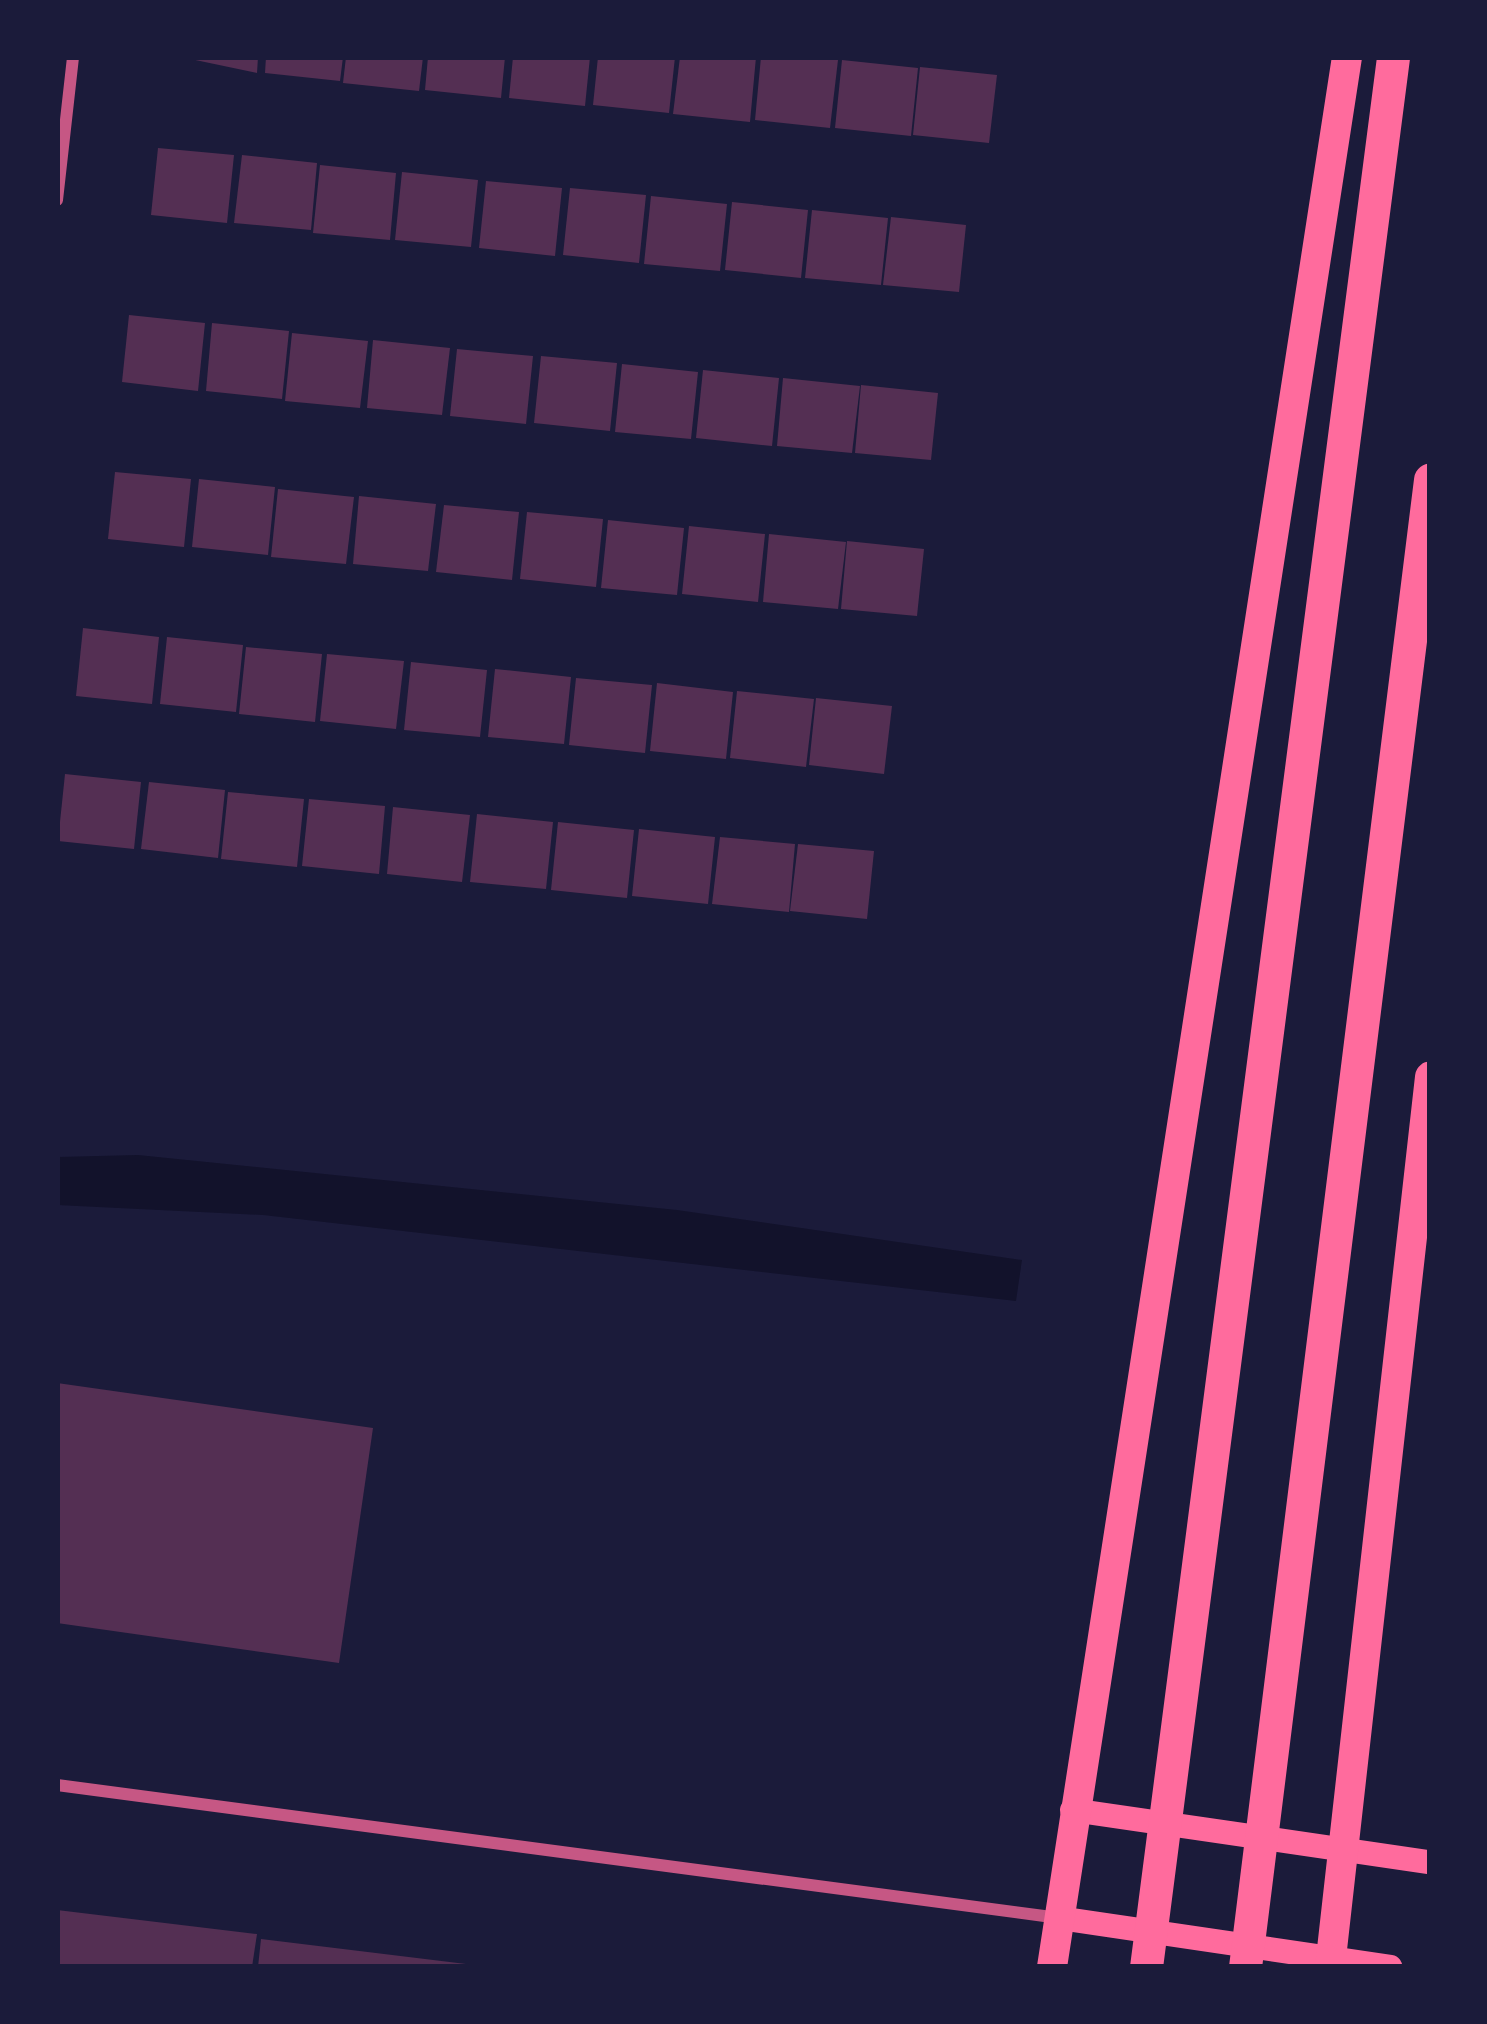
<!DOCTYPE html>
<style>
body{margin:0}
#map{position:relative;width:1487px;height:2024px;overflow:hidden;background:#1b1b3a;font-family:"Sofia Sans Condensed",sans-serif}
div>[style]{position:absolute}
.water>*{inset:0;background:#12122b}
.building>*{inset:0;background:#542f53}
.minor>*{height:12px;margin:-6px;padding:0 6px;transform-origin:6px;border-radius:6px;background:#c65784}
.secondary>*{height:24px;margin:-12px;padding:0 12px;transform-origin:12px;border-radius:12px;background:#ff6b9d}
.primary>*{height:30px;margin:-15px;padding:0 15px;transform-origin:15px;border-radius:15px;background:#ff6b9d}
.trunk>*{height:33px;margin:-16.5px;padding:0 16.5px;transform-origin:16.5px;border-radius:16.5px;background:#ff6b9d}
span{translate:-50% -50%;white-space:nowrap;text-align:center;line-height:1.15;-webkit-text-stroke:9px #1b1b3a;paint-order:stroke}
.frame{position:absolute;inset:0;border:60px solid #1b1b3a;pointer-events:none}
</style>
<div id="map">
<div class="water">
<i style="clip-path:polygon(138px 1155px,677px 1210px,1022px 1260px,1016px 1301px,263px 1215px,57px 1205px,57px 1157px)"></i>
</div>
<div class="building">
<i style="clip-path:polygon(181px 57px,258px 57px,257px 73px)"></i>
<i style="clip-path:polygon(266px 57px,343px 57px,340px 81px,265px 73px)"></i>
<i style="clip-path:polygon(346px 57px,423px 57px,419px 91px,343px 83px)"></i>
<i style="clip-path:polygon(428px 57px,505px 57px,501px 98px,425px 90px)"></i>
<i style="clip-path:polygon(513px 57px,590px 57px,585px 106px,509px 98px)"></i>
<i style="clip-path:polygon(598px 57px,675px 57px,669px 113px,593px 105px)"></i>
<i style="clip-path:polygon(680px 57px,756px 57px,750px 122px,673px 114px)"></i>
<i style="clip-path:polygon(761px 57px,838px 60px,830px 128px,755px 120px)"></i>
<i style="clip-path:polygon(842px 60px,918px 68px,911px 136px,835px 128px)"></i>
<i style="clip-path:polygon(920px 67px,997px 75px,989px 143px,913px 135px)"></i>
<i style="clip-path:polygon(158px 148px,234px 155px,227px 223px,151px 215px)"></i>
<i style="clip-path:polygon(242px 155px,317px 163px,311px 230px,234px 223px)"></i>
<i style="clip-path:polygon(320px 165px,396px 173px,390px 240px,313px 233px)"></i>
<i style="clip-path:polygon(402px 172px,478px 180px,471px 247px,395px 240px)"></i>
<i style="clip-path:polygon(486px 181px,562px 188px,555px 256px,479px 248px)"></i>
<i style="clip-path:polygon(570px 188px,646px 195px,639px 263px,563px 255px)"></i>
<i style="clip-path:polygon(651px 196px,727px 204px,720px 271px,644px 264px)"></i>
<i style="clip-path:polygon(732px 202px,808px 210px,801px 278px,725px 270px)"></i>
<i style="clip-path:polygon(812px 210px,888px 218px,881px 285px,805px 278px)"></i>
<i style="clip-path:polygon(891px 217px,966px 225px,959px 292px,883px 285px)"></i>
<i style="clip-path:polygon(129px 315px,205px 323px,198px 391px,122px 382px)"></i>
<i style="clip-path:polygon(212px 323px,289px 331px,282px 399px,206px 391px)"></i>
<i style="clip-path:polygon(292px 333px,368px 341px,360px 408px,285px 401px)"></i>
<i style="clip-path:polygon(373px 340px,450px 348px,442px 415px,367px 408px)"></i>
<i style="clip-path:polygon(457px 349px,533px 356px,526px 424px,450px 416px)"></i>
<i style="clip-path:polygon(541px 356px,617px 363px,610px 431px,534px 423px)"></i>
<i style="clip-path:polygon(622px 364px,698px 372px,691px 439px,615px 432px)"></i>
<i style="clip-path:polygon(703px 370px,779px 378px,772px 446px,696px 438px)"></i>
<i style="clip-path:polygon(783px 378px,860px 386px,852px 453px,777px 446px)"></i>
<i style="clip-path:polygon(861px 385px,938px 393px,931px 460px,855px 453px)"></i>
<i style="clip-path:polygon(115px 472px,191px 479px,184px 547px,108px 539px)"></i>
<i style="clip-path:polygon(199px 479px,275px 487px,268px 555px,192px 547px)"></i>
<i style="clip-path:polygon(278px 489px,354px 497px,346px 564px,271px 557px)"></i>
<i style="clip-path:polygon(359px 496px,436px 504px,428px 571px,353px 564px)"></i>
<i style="clip-path:polygon(444px 505px,519px 512px,512px 580px,436px 572px)"></i>
<i style="clip-path:polygon(527px 512px,603px 519px,596px 587px,520px 579px)"></i>
<i style="clip-path:polygon(608px 520px,684px 528px,677px 595px,601px 588px)"></i>
<i style="clip-path:polygon(689px 526px,765px 534px,758px 602px,682px 594px)"></i>
<i style="clip-path:polygon(769px 534px,846px 542px,838px 609px,763px 602px)"></i>
<i style="clip-path:polygon(847px 541px,924px 549px,917px 616px,841px 609px)"></i>
<i style="clip-path:polygon(83px 628px,159px 637px,152px 704px,76px 696px)"></i>
<i style="clip-path:polygon(167px 637px,243px 645px,236px 712px,160px 704px)"></i>
<i style="clip-path:polygon(246px 647px,322px 654px,315px 722px,239px 714px)"></i>
<i style="clip-path:polygon(327px 654px,404px 661px,396px 729px,320px 721px)"></i>
<i style="clip-path:polygon(411px 662px,487px 670px,480px 737px,404px 730px)"></i>
<i style="clip-path:polygon(495px 669px,571px 677px,564px 744px,488px 737px)"></i>
<i style="clip-path:polygon(576px 678px,652px 685px,645px 753px,569px 745px)"></i>
<i style="clip-path:polygon(657px 683px,733px 692px,726px 759px,650px 751px)"></i>
<i style="clip-path:polygon(737px 691px,814px 699px,806px 767px,730px 758px)"></i>
<i style="clip-path:polygon(816px 698px,892px 706px,884px 774px,809px 765px)"></i>
<i style="clip-path:polygon(65px 774px,141px 782px,134px 849px,58px 841px)"></i>
<i style="clip-path:polygon(149px 782px,225px 790px,218px 858px,141px 849px)"></i>
<i style="clip-path:polygon(228px 792px,304px 799px,297px 867px,221px 859px)"></i>
<i style="clip-path:polygon(309px 799px,385px 806px,379px 874px,302px 866px)"></i>
<i style="clip-path:polygon(393px 807px,470px 815px,462px 882px,387px 874px)"></i>
<i style="clip-path:polygon(477px 814px,553px 822px,546px 889px,470px 882px)"></i>
<i style="clip-path:polygon(558px 822px,634px 830px,627px 898px,551px 890px)"></i>
<i style="clip-path:polygon(639px 829px,715px 837px,708px 904px,632px 896px)"></i>
<i style="clip-path:polygon(720px 837px,795px 844px,789px 912px,712px 904px)"></i>
<i style="clip-path:polygon(798px 844px,874px 851px,867px 919px,790px 911px)"></i>
<i style="clip-path:polygon(57px 1383px,373px 1428px,339px 1663px,57px 1623px)"></i>
<i style="clip-path:polygon(57px 1910px,257px 1934px,252px 1967px,57px 1967px)"></i>
<i style="clip-path:polygon(261px 1939px,466px 1964px,466px 1967px,258px 1967px)"></i>
</div>
<div class="minor">
<i style="left:57px;top:200px;width:144px;rotate:-83.6deg"></i>
<i style="left:57px;top:1785px;width:1011px;rotate:7.56deg"></i>
</div>
<div class="secondary">
<i style="left:1072px;top:1810px;width:362px;rotate:8.3deg"></i>
<i style="left:1059px;top:1918px;width:335px;rotate:8.4deg"></i>
</div>
<div class="primary">
<i style="left:1052px;top:1967px;width:1933px;rotate:-81.22deg"></i>
<i style="left:1330px;top:1967px;width:896px;rotate:-83.59deg"></i>
</div>
<div class="trunk">
<i style="left:1146px;top:1967px;width:1926px;rotate:-82.63deg"></i>
<i style="left:1245px;top:1967px;width:1499px;rotate:-82.91deg"></i>
</div>
<div class="frame"></div>
</div>
